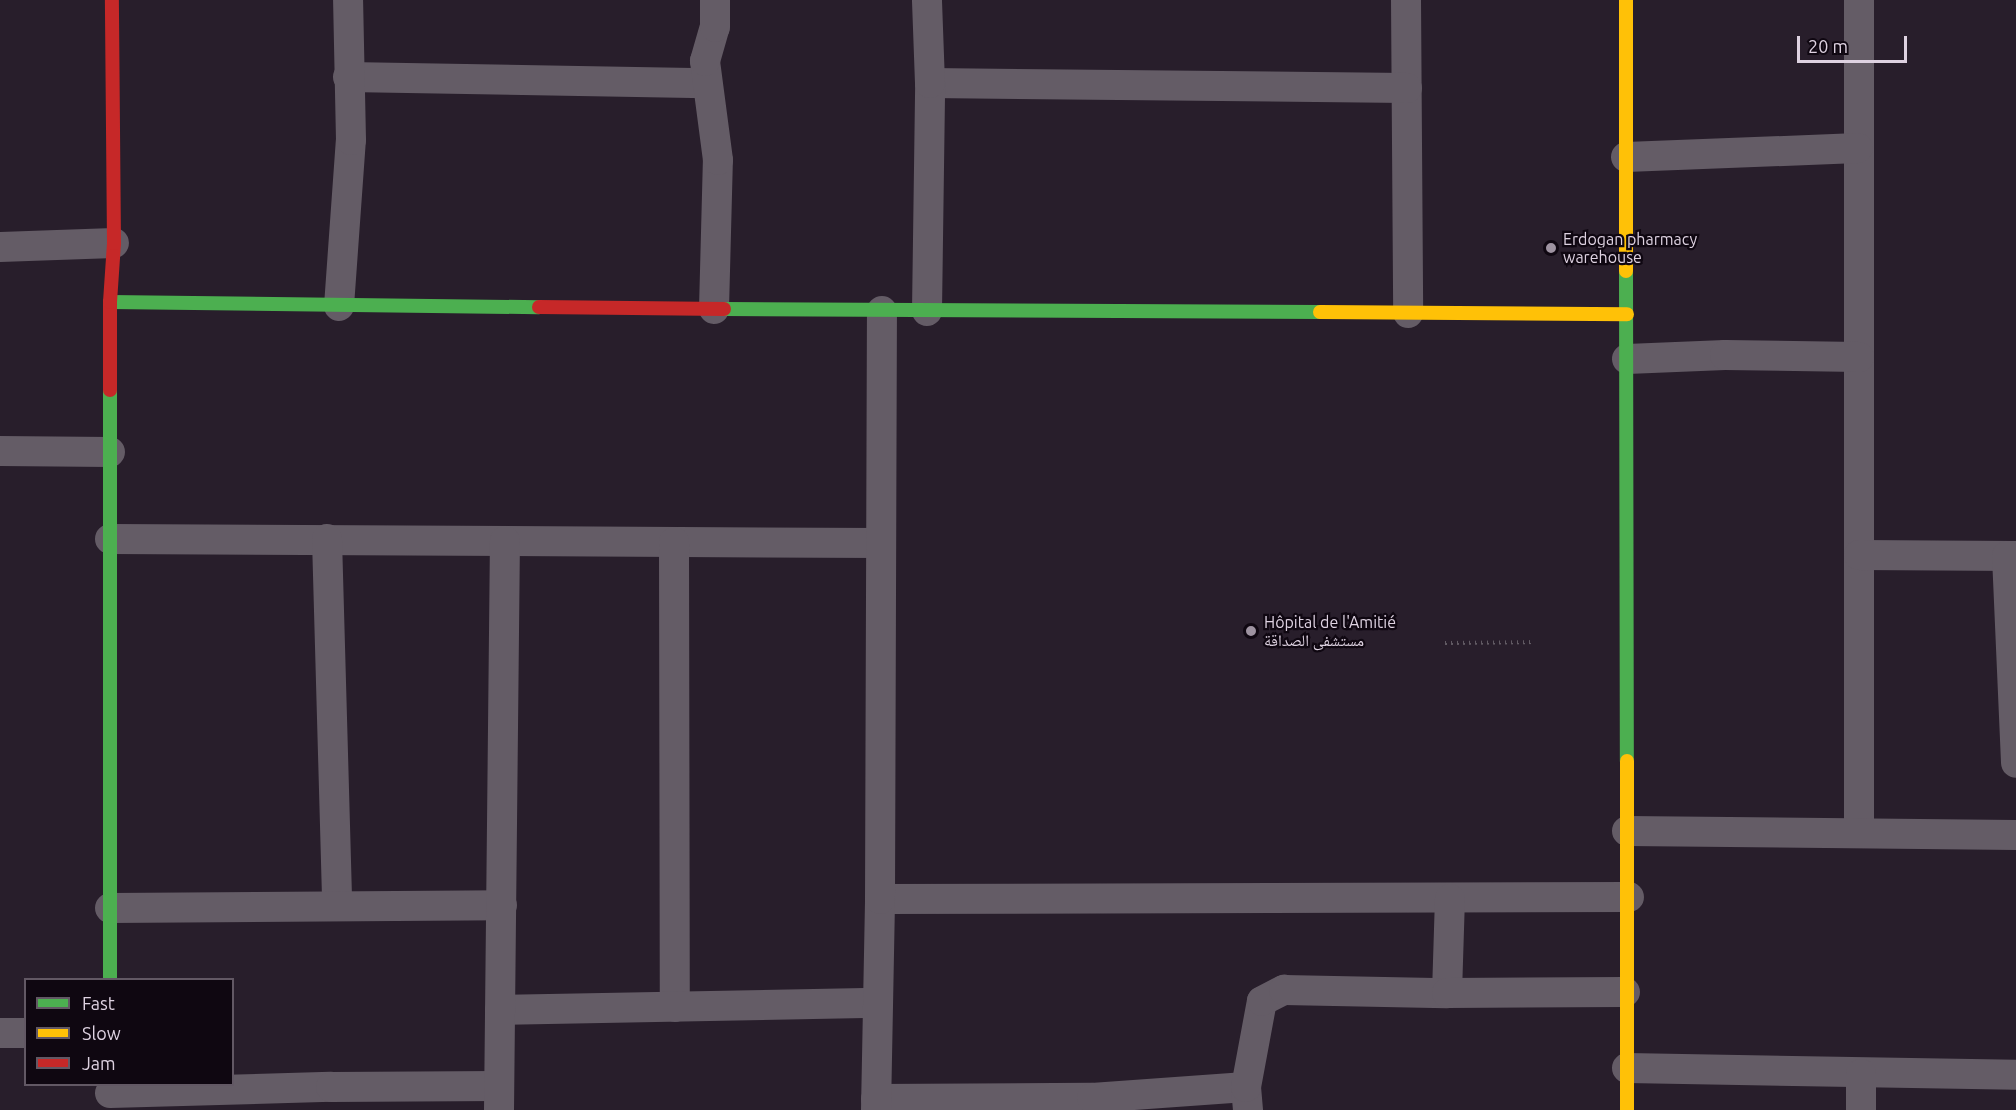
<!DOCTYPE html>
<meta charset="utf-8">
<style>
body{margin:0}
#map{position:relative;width:2016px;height:1110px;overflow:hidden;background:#281e2b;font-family:Ubuntu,"Noto Naskh Arabic",sans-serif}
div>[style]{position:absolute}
.path>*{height:4px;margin-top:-2px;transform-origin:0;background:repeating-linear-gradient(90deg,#615a63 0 1.5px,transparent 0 6px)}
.street>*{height:30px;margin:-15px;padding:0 15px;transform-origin:15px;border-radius:15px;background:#645c66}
.fast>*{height:14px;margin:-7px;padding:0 7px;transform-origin:7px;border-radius:7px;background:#4caf50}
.slow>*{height:14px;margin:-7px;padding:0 7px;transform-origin:7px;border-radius:7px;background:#ffc107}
.jam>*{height:14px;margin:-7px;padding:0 7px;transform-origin:7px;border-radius:7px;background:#c62828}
.dots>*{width:16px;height:16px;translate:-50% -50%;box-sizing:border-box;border:3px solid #0f0711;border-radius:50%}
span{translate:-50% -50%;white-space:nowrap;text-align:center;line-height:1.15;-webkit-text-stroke:4.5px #0f0711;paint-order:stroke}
.poi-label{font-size:16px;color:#ded2e1}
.left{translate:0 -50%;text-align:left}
.legend{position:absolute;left:24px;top:978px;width:210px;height:108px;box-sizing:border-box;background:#0f0711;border:2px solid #625864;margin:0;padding:8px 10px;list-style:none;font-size:18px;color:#ded2e1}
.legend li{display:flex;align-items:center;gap:12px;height:30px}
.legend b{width:30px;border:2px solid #625864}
.scale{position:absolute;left:1797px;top:36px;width:110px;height:27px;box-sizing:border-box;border:3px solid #ded2e1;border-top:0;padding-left:8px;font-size:18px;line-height:21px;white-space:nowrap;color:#ded2e1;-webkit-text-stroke:4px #0f0711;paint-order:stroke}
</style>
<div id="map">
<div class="path">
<i style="left:1445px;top:643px;width:90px;rotate:-0.6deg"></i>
</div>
<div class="street">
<i style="left:1406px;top:0;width:313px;rotate:89.6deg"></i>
<i style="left:1859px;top:0;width:833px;rotate:90deg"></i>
<i style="left:348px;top:77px;width:359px;rotate:1deg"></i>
<i style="left:930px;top:83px;width:477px;rotate:0.6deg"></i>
<i style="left:1626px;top:157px;width:232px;rotate:-2.2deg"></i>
<i style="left:0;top:247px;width:114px;rotate:-2deg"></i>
<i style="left:339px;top:306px;width:166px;rotate:-85.9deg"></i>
<i style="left:351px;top:140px;width:140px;rotate:-91.2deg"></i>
<i style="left:714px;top:309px;width:149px;rotate:-88.5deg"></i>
<i style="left:718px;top:160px;width:100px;rotate:-97.5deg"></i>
<i style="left:705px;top:61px;width:35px;rotate:-74deg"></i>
<i style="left:715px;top:27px;width:27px;rotate:-90deg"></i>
<i style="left:927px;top:311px;width:228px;rotate:-89.2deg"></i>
<i style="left:930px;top:83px;width:83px;rotate:-92.1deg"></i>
<i style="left:1627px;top:359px;width:98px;rotate:-2.3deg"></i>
<i style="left:1725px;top:355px;width:134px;rotate:0.9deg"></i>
<i style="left:0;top:451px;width:110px;rotate:0.5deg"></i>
<i style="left:110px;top:539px;width:770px;rotate:0.3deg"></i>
<i style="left:327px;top:539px;width:367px;rotate:88.4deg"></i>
<i style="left:674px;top:542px;width:465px;rotate:89.9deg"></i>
<i style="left:1859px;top:555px;width:157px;rotate:0.4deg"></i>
<i style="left:2007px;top:556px;width:207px;rotate:87.5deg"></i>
<i style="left:1627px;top:831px;width:389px;rotate:0.6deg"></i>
<i style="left:880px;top:899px;width:749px;rotate:-0.15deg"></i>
<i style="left:110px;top:908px;width:392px;rotate:-0.4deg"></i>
<i style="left:1447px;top:993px;width:94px;rotate:-88.2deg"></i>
<i style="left:500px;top:1010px;width:378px;rotate:-1.1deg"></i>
<i style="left:0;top:1033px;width:26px"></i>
<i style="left:1627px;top:1068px;width:389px;rotate:1deg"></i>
<i style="left:110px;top:1093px;width:221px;rotate:-1.6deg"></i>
<i style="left:331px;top:1087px;width:168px;rotate:-0.3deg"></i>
<i style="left:876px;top:1099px;width:216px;rotate:-0.3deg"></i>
<i style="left:1092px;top:1098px;width:154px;rotate:-4.1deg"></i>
<i style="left:499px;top:1110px;width:569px;rotate:-89.4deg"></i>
<i style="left:876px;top:1110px;width:211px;rotate:-88.9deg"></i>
<i style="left:880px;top:899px;width:588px;rotate:-89.81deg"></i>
<i style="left:1248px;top:1110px;width:23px;rotate:-95deg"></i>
<i style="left:1246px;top:1087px;width:87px;rotate:-79.5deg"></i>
<i style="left:1262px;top:1001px;width:25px;rotate:-27deg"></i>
<i style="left:1284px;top:990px;width:163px;rotate:1.1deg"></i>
<i style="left:1447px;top:993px;width:178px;rotate:-0.3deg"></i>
<i style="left:1861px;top:1110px;width:36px;rotate:-90deg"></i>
</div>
<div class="fast">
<i style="left:1626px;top:271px;width:490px;rotate:89.9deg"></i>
<i style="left:110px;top:302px;width:429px;rotate:0.7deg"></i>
<i style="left:724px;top:309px;width:596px;rotate:0.29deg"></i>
<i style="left:110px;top:390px;width:590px;rotate:90deg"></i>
</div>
<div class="slow">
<i style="left:1626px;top:0;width:271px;rotate:90deg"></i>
<i style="left:1320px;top:312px;width:307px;rotate:0.4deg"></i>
<i style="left:1627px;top:761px;width:349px;rotate:90deg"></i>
</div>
<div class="jam">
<i style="left:539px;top:307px;width:185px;rotate:0.6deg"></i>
<i style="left:110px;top:390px;width:88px;rotate:-90deg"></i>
<i style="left:110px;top:302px;width:59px;rotate:-86.1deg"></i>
<i style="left:114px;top:243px;width:243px;rotate:-90.5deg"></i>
</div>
<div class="dots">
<i style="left:1551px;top:248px;background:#9e93a1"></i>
<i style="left:1251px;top:631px;background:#9e93a1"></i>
</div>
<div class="poi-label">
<span class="left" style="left:1563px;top:248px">Erdogan pharmacy<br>warehouse</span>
<span class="left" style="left:1264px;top:631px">Hôpital de l'Amitié<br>مستشفى الصداقة</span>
</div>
<ul class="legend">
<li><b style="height:8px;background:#4caf50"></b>Fast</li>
<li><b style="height:8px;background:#ffc107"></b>Slow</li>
<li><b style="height:8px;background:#c62828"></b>Jam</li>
</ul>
<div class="scale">20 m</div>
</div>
